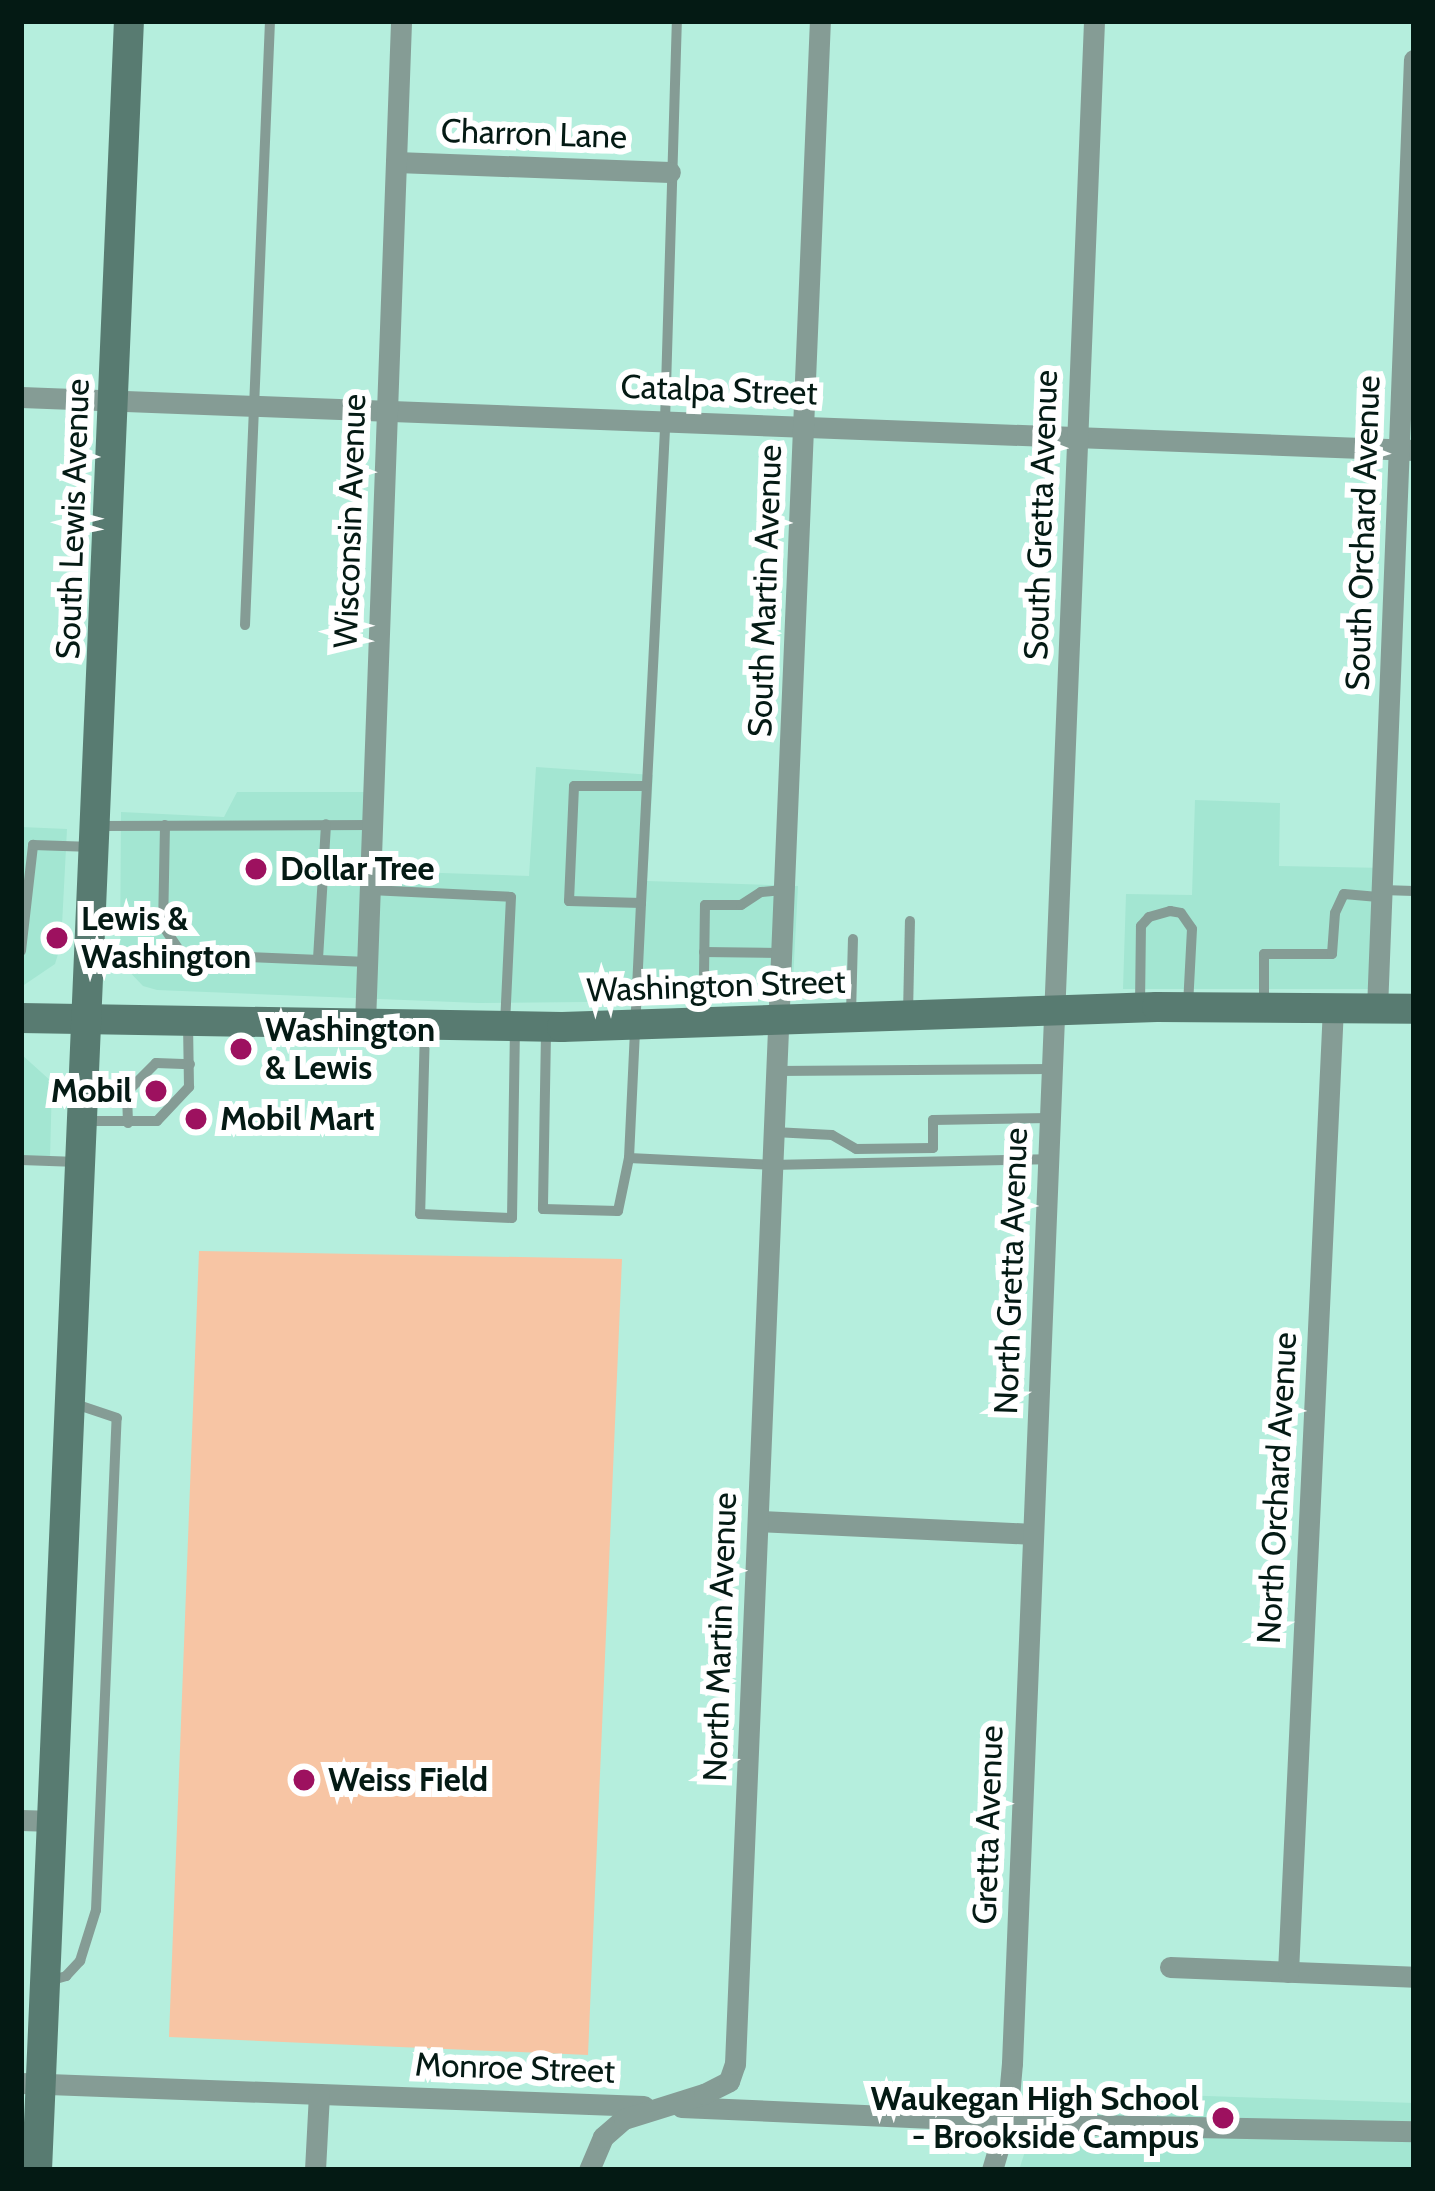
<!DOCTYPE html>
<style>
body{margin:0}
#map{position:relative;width:1435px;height:2191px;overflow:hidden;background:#b5eedd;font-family:Cabin,sans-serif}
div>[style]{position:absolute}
.built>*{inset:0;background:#a3e6d2}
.green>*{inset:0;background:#f7c5a4}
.lane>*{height:10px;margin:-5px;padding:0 5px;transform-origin:5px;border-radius:5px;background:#859c95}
.street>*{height:21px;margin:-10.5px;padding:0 10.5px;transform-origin:10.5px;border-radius:10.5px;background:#859c95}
.secondary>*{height:30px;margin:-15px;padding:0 15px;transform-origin:15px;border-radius:15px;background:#587b71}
.dots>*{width:33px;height:33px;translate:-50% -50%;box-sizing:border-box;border:6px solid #fff;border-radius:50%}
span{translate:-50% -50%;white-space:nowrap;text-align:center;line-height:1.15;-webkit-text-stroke:12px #fff;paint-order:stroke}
.street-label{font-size:33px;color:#041a14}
.poi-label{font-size:33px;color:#041a14;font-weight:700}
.left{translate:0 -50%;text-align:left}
.right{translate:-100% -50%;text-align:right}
.frame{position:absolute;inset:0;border:24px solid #041a14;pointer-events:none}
</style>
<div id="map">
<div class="built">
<i style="clip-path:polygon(536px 767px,653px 775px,647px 881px,798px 886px,792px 1000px,479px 1003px,157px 990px,143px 986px,120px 962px,121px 812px,224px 817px,237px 792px,383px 792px,381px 871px,529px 876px)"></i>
<i style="clip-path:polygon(1195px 800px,1280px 803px,1279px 866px,1387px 868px,1385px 989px,1123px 989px,1126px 894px,1192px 895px)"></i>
<i style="clip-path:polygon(21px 827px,67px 829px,61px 944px,55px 964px,21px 987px)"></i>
<i style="clip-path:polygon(21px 1054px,52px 1082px,50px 1159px,21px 1158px)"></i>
<i style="clip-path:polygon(1034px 2090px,1414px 2103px,1414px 2170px,1019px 2170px,1031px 2133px)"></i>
</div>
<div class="green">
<i style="clip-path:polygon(199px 1251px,622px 1259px,588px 2055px,169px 2037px)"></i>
</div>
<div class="lane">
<i style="left:245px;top:625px;width:605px;rotate:-87.63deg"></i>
<i style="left:165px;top:825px;width:101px;rotate:91.1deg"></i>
<i style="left:163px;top:926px;width:34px;rotate:56deg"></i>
<i style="left:182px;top:954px;width:186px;rotate:2.5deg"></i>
<i style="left:100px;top:826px;width:272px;rotate:-0.2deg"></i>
<i style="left:370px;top:890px;width:141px;rotate:2.8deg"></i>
<i style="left:511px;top:897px;width:125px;rotate:92.7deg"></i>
<i style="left:1382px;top:890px;width:32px;rotate:2deg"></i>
<i style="left:641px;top:903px;width:483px;rotate:-87.1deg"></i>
<i style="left:665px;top:421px;width:400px;rotate:-88.3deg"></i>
<i style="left:21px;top:951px;width:107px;rotate:-83.5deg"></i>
<i style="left:33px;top:845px;width:60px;rotate:1.9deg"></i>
<i style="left:704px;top:952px;width:76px;rotate:0.8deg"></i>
<i style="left:318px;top:959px;width:135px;rotate:-86.6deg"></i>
<i style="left:1140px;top:1005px;width:79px;rotate:-89.3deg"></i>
<i style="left:1141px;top:926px;width:12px;rotate:-48deg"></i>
<i style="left:1149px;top:917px;width:22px;rotate:-16deg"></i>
<i style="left:1170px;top:911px;width:11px;rotate:10deg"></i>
<i style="left:1181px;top:913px;width:19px;rotate:55deg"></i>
<i style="left:1192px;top:929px;width:77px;rotate:93deg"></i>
<i style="left:1264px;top:1006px;width:52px;rotate:-90deg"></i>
<i style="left:1264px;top:954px;width:68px"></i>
<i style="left:1332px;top:954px;width:41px;rotate:-85.8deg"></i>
<i style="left:1335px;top:913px;width:21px;rotate:-65deg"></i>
<i style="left:1344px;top:894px;width:37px;rotate:5deg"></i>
<i style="left:851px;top:1014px;width:75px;rotate:-88.5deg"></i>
<i style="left:908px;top:1014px;width:93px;rotate:-88.8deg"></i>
<i style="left:693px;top:1019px;width:45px;rotate:-76deg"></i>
<i style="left:704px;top:975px;width:70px;rotate:-89.2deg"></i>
<i style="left:705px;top:905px;width:36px"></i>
<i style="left:741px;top:905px;width:24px;rotate:-33deg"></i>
<i style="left:761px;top:892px;width:22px;rotate:-5deg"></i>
<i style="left:425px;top:1028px;width:186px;rotate:91.5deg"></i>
<i style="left:420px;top:1214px;width:92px;rotate:2.5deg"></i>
<i style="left:512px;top:1218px;width:189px;rotate:-89.1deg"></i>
<i style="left:546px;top:1033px;width:176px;rotate:91deg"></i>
<i style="left:543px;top:1209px;width:75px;rotate:1.5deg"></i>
<i style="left:618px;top:1211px;width:54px;rotate:-78.3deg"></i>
<i style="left:629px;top:1158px;width:255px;rotate:-87.3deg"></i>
<i style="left:641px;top:903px;width:72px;rotate:-178.4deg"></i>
<i style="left:569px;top:901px;width:115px;rotate:-87.5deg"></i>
<i style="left:574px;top:786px;width:71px"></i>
<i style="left:775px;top:1071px;width:276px;rotate:-0.4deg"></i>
<i style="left:88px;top:1121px;width:69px"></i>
<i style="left:157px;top:1121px;width:47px;rotate:-46.7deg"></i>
<i style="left:189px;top:1087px;width:63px;rotate:-90.9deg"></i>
<i style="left:128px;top:1123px;width:31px;rotate:-92deg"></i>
<i style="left:127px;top:1092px;width:41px;rotate:-45deg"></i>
<i style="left:156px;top:1063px;width:34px;rotate:2deg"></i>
<i style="left:774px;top:1132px;width:58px;rotate:3deg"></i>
<i style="left:832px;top:1135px;width:28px;rotate:30deg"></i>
<i style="left:856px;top:1149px;width:77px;rotate:-0.7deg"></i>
<i style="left:933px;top:1148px;width:28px;rotate:-90deg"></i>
<i style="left:933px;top:1120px;width:117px;rotate:-1deg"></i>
<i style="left:629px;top:1158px;width:142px;rotate:2.8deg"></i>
<i style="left:771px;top:1165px;width:277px;rotate:-1.2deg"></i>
<i style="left:21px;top:1160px;width:57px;rotate:2deg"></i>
<i style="left:49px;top:1981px;width:18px;rotate:-16deg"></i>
<i style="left:66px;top:1976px;width:21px;rotate:-47deg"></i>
<i style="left:80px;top:1961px;width:53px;rotate:-72.6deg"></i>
<i style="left:96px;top:1910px;width:492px;rotate:-87.6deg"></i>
<i style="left:117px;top:1418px;width:44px;rotate:-161.6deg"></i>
</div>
<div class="street">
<i style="left:396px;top:162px;width:274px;rotate:2.1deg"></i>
<i style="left:21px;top:397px;width:1394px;rotate:2.18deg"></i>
<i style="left:1377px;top:1009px;width:950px;rotate:-87.77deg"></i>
<i style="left:365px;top:1023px;width:1003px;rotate:-87.94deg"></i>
<i style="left:759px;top:1521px;width:274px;rotate:2.7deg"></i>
<i style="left:21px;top:1820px;width:32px;rotate:2deg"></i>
<i style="left:1170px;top:1967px;width:244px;rotate:2.3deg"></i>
<i style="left:1288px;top:1972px;width:965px;rotate:-87.33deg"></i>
<i style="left:21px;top:2083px;width:623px;rotate:2.11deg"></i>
<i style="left:681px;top:2107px;width:410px;rotate:2.5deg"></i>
<i style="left:1091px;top:2125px;width:323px;rotate:1.1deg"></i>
<i style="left:315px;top:2170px;width:76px;rotate:-87deg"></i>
<i style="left:589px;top:2170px;width:36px;rotate:-67deg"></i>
<i style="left:603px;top:2137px;width:28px;rotate:-41deg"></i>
<i style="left:624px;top:2119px;width:84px;rotate:-17.4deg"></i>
<i style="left:704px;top:2094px;width:28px;rotate:-27deg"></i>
<i style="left:729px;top:2081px;width:18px;rotate:-71deg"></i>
<i style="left:735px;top:2064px;width:2045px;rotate:-87.62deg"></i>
<i style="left:992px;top:2170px;width:53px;rotate:-73.6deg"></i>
<i style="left:1007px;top:2119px;width:56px;rotate:-84.9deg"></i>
<i style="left:1012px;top:2063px;width:2044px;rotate:-87.7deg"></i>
</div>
<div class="secondary">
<i style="left:21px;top:1018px;width:541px;rotate:0.95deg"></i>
<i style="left:562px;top:1027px;width:595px;rotate:-1.93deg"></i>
<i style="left:1157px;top:1007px;width:257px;rotate:0.4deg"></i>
<i style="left:37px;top:2170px;width:2151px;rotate:-87.55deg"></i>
</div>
<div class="dots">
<i style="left:256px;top:869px;background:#9d115f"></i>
<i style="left:57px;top:938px;background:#9d115f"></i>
<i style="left:241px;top:1049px;background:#9d115f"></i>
<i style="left:156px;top:1091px;background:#9d115f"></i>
<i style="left:196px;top:1119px;background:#9d115f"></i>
<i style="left:304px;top:1780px;background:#9d115f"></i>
<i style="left:1223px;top:2118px;background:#9d115f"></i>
</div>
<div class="street-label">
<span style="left:534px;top:134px;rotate:2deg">Charron Lane</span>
<span style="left:719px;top:390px;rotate:2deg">Catalpa Street</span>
<span style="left:1041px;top:515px;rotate:-88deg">South Gretta Avenue</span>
<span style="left:73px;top:519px;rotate:-88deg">South Lewis Avenue</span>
<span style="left:350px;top:521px;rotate:-88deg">Wisconsin Avenue</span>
<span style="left:1363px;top:533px;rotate:-88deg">South Orchard Avenue</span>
<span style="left:765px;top:591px;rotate:-88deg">South Martin Avenue</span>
<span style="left:716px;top:986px;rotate:-2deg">Washington Street</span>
<span style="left:1011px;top:1271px;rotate:-88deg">North Gretta Avenue</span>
<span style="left:1277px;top:1488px;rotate:-87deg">North Orchard Avenue</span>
<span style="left:720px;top:1637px;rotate:-88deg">North Martin Avenue</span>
<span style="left:988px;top:1825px;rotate:-88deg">Gretta Avenue</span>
<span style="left:515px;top:2068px;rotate:2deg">Monroe Street</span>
</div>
<div class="poi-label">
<span class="left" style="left:280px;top:869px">Dollar Tree</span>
<span class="left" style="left:81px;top:938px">Lewis &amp;<br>Washington</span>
<span class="left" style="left:265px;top:1049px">Washington<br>&amp; Lewis</span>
<span class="right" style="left:132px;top:1091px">Mobil</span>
<span class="left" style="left:220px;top:1119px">Mobil Mart</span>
<span class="left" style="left:328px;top:1780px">Weiss Field</span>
<span class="right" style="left:1199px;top:2118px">Waukegan High School<br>- Brookside Campus</span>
</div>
<div class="frame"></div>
</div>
